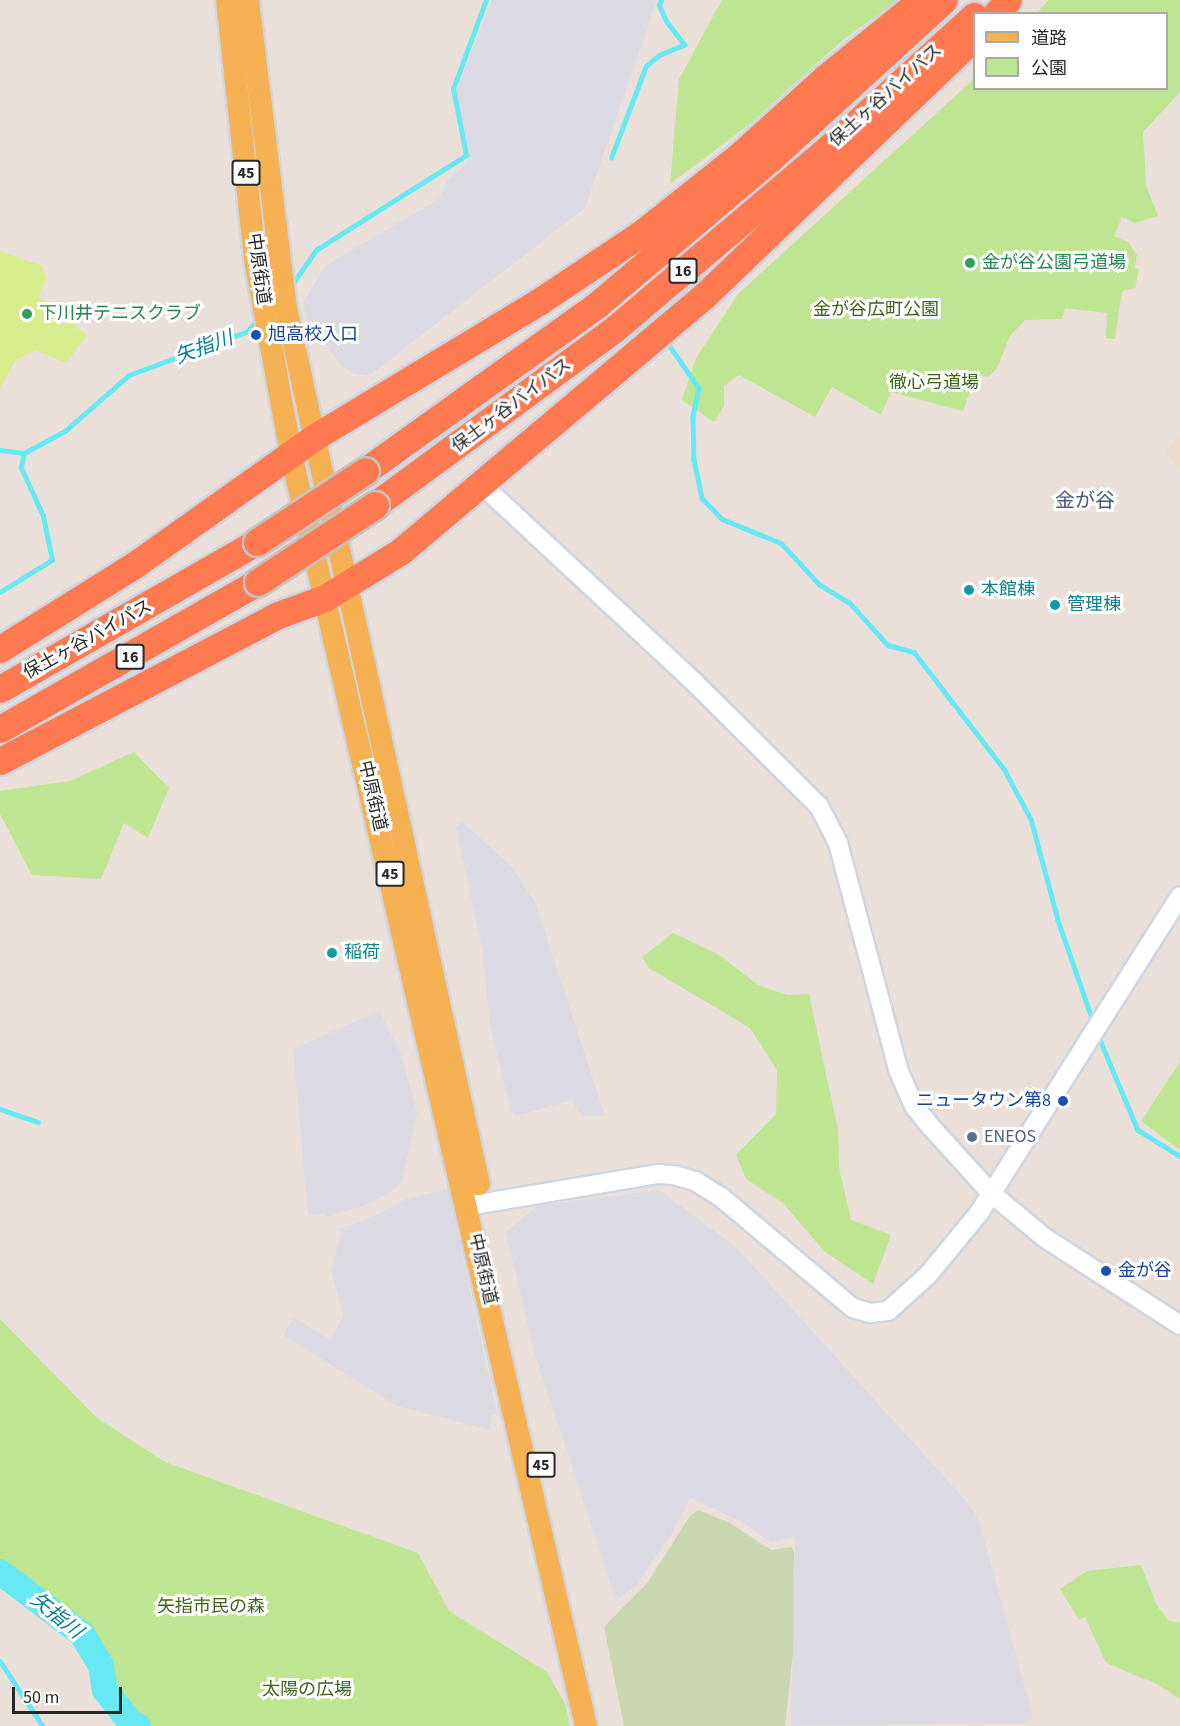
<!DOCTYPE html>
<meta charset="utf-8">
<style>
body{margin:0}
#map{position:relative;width:1180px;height:1726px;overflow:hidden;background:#ebe0d9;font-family:"Source Sans 3","Noto Sans JP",sans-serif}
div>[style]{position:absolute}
.industrial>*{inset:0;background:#dbdae3}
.education>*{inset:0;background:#eedac7}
.green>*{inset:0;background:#bee592}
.cemetery>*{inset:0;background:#cad6af}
.pitch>*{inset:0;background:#d7ed8d}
.stream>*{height:4.5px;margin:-2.25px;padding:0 2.25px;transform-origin:2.25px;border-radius:2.25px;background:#66e9f3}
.river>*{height:26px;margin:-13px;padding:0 13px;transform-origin:13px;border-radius:13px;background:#66e9f3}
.roads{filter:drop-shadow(2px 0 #ced6e2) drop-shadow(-2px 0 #ced6e2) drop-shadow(0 2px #ced6e2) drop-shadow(0 -2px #ced6e2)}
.tertiary>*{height:18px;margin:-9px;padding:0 9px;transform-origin:9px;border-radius:9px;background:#fff}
.primary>*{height:22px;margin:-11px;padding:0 11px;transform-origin:11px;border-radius:11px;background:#f6b153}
.motorway>*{height:27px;margin:-13.5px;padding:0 13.5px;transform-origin:13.5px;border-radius:13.5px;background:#ff7a50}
.bridges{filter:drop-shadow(2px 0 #c3c3c3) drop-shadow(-2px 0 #c3c3c3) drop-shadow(0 2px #c3c3c3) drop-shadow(0 -2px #c3c3c3)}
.motorway-bridge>*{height:27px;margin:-13.5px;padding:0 13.5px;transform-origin:13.5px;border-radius:13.5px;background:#ff7a50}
.dots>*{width:16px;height:16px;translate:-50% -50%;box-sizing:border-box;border:3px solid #fff;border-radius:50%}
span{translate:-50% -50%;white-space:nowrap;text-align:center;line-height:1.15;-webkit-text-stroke:6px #fff;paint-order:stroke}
.shield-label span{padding:2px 4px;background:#fff;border:2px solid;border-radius:4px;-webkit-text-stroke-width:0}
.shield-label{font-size:16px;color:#282828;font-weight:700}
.street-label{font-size:18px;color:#282828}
.leisure-label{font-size:18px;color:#27864d}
.left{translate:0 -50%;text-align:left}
.park-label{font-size:18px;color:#376716}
.transit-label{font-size:18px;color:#164399}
.right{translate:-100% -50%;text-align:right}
.culture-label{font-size:18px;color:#0d838f}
.service-label{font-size:18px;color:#4e5e75}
.water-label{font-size:20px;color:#088096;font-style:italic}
.neighbourhood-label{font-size:20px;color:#475a7a}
.legend{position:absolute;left:973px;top:12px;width:195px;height:78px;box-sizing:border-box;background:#fff;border:2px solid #a9a9a9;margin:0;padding:8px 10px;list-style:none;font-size:18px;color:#282828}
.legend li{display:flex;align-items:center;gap:12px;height:30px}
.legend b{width:30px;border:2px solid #a9a9a9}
.scale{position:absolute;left:12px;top:1687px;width:110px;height:27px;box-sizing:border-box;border:3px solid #282828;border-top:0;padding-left:8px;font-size:18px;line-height:21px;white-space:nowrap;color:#282828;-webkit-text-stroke:4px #fff;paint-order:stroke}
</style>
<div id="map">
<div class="industrial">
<i style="clip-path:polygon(492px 0,657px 0,585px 208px,369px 376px,355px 374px,341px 366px,318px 333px,310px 335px,303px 303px,325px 266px,439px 199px,448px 180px,468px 162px,456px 91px)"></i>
<i style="clip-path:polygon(463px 822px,514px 869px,536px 904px,605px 1116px,582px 1116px,571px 1100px,516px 1116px,511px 1112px,490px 1026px,482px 949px,456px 827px)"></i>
<i style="clip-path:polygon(379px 1011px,400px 1051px,417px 1113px,402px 1182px,388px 1194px,363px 1206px,325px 1217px,325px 1214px,308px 1215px,293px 1049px)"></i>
<i style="clip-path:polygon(448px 1189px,497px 1414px,492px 1415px,490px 1430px,397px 1406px,283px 1335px,294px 1317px,330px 1340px,344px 1315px,331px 1271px,341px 1233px,339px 1229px,371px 1218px,406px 1199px)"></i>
<i style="clip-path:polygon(659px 1190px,738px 1249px,967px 1502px,979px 1520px,1033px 1717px,1027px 1723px,791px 1726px,795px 1537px,771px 1542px,740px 1521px,690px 1498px,671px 1535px,637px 1584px,616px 1601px,534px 1351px,506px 1232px,537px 1206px)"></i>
</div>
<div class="education">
<i style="clip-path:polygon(1180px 433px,1180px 472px,1166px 451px)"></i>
</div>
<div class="green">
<i style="clip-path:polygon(722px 0,898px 0,844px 39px,751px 123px,670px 184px,679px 79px)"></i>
<i style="clip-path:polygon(1048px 0,1180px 0,1180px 92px,1143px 132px,1146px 185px,1158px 216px,1135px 223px,1122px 217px,1114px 236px,1128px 242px,1137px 255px,1135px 268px,1139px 269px,1135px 288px,1122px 291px,1115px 339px,1106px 338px,1107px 313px,1065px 308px,1062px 319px,1025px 320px,1010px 336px,997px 368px,988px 377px,976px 374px,963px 411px,891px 392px,881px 415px,832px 387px,815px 417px,739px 375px,724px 386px,724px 406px,714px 422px,682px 400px,696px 358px,739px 293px,974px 79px,974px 88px,1166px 88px,1166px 14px,1037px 13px)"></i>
<i style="clip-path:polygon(134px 752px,169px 788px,148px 838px,124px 823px,101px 879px,32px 875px,0 814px,0 791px,70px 781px)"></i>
<i style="clip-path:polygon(673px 933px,718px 954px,758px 985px,787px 995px,809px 994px,838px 1130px,839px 1167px,851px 1220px,891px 1235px,873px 1284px,824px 1251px,783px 1203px,746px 1179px,736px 1155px,776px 1114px,777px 1070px,750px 1028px,649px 968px,642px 957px)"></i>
<i style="clip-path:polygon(1180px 1062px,1180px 1150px,1141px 1121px)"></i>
<i style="clip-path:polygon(0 1319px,97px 1418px,165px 1462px,418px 1553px,449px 1611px,547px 1672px,565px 1704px,570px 1726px,150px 1726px,130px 1722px,94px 1632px,0 1562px)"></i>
<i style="clip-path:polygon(1141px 1565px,1157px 1606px,1169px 1621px,1180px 1622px,1180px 1699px,1159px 1685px,1106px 1663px,1085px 1617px,1079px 1620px,1060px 1589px,1087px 1571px)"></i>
</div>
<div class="cemetery">
<i style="clip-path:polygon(698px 1510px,730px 1523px,771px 1550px,791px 1547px,794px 1552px,793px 1652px,785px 1726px,624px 1726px,604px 1627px,648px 1582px,690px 1516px)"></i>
</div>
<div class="pitch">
<i style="clip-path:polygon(0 251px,43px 266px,46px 279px,39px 297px,50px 305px,60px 325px,78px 322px,76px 327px,87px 335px,66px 363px,35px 350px,16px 360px,0 389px)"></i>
</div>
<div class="stream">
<i style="left:611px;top:158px;width:98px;rotate:-69.2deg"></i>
<i style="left:646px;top:66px;width:17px;rotate:-40deg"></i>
<i style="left:659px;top:55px;width:27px;rotate:-22deg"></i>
<i style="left:684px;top:45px;width:30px;rotate:-127deg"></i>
<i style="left:666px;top:21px;width:17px;rotate:-114deg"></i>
<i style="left:659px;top:5px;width:5px;rotate:-68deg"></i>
<i style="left:291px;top:286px;width:44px;rotate:-55.2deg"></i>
<i style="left:316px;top:250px;width:178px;rotate:-32.3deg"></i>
<i style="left:466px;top:155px;width:67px;rotate:-101.1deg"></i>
<i style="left:453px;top:89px;width:95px;rotate:-69.7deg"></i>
<i style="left:669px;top:345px;width:52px;rotate:55.1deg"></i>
<i style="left:699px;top:388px;width:30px;rotate:102deg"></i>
<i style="left:693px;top:417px;width:43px;rotate:88.7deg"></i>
<i style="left:694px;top:460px;width:39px;rotate:78deg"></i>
<i style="left:702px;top:498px;width:29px;rotate:46deg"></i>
<i style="left:722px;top:519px;width:64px;rotate:22.1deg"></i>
<i style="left:781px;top:543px;width:57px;rotate:47.1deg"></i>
<i style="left:820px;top:585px;width:35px;rotate:31deg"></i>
<i style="left:850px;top:603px;width:57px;rotate:47.9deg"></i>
<i style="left:888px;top:645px;width:27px;rotate:15deg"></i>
<i style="left:914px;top:652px;width:148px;rotate:52.4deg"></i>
<i style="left:1004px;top:769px;width:57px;rotate:61.6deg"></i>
<i style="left:1031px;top:819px;width:105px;rotate:75deg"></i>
<i style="left:1058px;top:920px;width:110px;rotate:70.9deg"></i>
<i style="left:0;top:450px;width:24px;rotate:7deg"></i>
<i style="left:0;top:592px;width:61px;rotate:-31.6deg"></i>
<i style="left:52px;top:560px;width:45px;rotate:-101.6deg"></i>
<i style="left:43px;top:516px;width:53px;rotate:-114.6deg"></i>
<i style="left:21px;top:468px;width:15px;rotate:-79deg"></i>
<i style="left:24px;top:453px;width:47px;rotate:-28.2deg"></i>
<i style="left:65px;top:431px;width:85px;rotate:-41.2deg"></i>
<i style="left:129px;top:375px;width:125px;rotate:-20.2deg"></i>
<i style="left:246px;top:332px;width:17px;rotate:-45deg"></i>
<i style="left:1098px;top:1035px;width:103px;rotate:67.2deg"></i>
<i style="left:1138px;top:1130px;width:49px;rotate:31.8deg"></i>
<i style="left:0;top:1109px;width:40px;rotate:18.9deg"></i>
<i style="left:0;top:1661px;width:78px;rotate:56.5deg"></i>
</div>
<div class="river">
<i style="left:0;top:1572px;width:103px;rotate:37.1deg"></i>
<i style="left:82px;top:1634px;width:37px;rotate:59deg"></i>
<i style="left:101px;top:1666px;width:24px;rotate:81deg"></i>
<i style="left:105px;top:1690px;width:41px;rotate:52deg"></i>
<i style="left:130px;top:1722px;width:9px;rotate:27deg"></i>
</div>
<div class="roads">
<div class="tertiary">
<i style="left:481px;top:484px;width:291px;rotate:42.9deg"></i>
<i style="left:694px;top:682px;width:176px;rotate:44.8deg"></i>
<i style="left:819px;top:806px;width:42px;rotate:62.8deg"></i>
<i style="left:838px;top:843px;width:237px;rotate:75.1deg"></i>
<i style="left:899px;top:1072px;width:37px;rotate:66deg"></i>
<i style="left:914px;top:1106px;width:28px;rotate:51deg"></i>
<i style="left:932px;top:1128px;width:88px;rotate:47.8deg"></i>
<i style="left:991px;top:1193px;width:70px;rotate:39.8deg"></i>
<i style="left:1045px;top:1238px;width:161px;rotate:32.8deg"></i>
<i style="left:467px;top:1206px;width:194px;rotate:-9.5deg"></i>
<i style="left:658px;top:1174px;width:16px;rotate:4deg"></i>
<i style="left:674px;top:1175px;width:22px;rotate:16deg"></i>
<i style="left:695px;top:1181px;width:31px;rotate:32deg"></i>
<i style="left:721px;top:1197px;width:172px;rotate:40.1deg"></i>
<i style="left:853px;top:1308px;width:19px;rotate:16deg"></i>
<i style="left:871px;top:1313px;width:17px;rotate:-7deg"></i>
<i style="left:888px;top:1311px;width:54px;rotate:-42deg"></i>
<i style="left:928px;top:1275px;width:80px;rotate:-50.6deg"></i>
<i style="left:979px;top:1213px;width:375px;rotate:-57.6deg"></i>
</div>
<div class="primary">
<i style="left:227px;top:0;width:267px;rotate:83.8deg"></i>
<i style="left:256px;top:265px;width:192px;rotate:79.5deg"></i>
<i style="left:291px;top:454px;width:1306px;rotate:76.94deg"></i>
<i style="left:248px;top:0;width:310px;rotate:83deg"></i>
<i style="left:286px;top:308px;width:897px;rotate:77.58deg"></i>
</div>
<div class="motorway">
<i style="left:996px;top:14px;width:18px;rotate:-49deg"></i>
<i style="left:365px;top:471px;width:287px;rotate:-35.6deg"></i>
<i style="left:598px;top:304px;width:226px;rotate:-40.2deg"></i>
<i style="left:771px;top:158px;width:234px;rotate:-42.4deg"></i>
<i style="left:375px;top:505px;width:294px;rotate:-36.3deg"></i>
<i style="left:612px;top:331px;width:288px;rotate:-40.2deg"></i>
<i style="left:832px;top:145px;width:192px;rotate:-42.3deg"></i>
<i style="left:0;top:649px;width:160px;rotate:-32deg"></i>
<i style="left:136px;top:564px;width:217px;rotate:-35.4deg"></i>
<i style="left:313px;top:438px;width:265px;rotate:-31.1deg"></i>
<i style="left:540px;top:301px;width:123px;rotate:-33.7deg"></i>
<i style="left:642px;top:233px;width:125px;rotate:-38.5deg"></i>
<i style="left:740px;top:155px;width:115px;rotate:-42.2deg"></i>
<i style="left:825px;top:78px;width:124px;rotate:-39.1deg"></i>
<i style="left:0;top:689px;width:296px;rotate:-29.8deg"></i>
<i style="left:0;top:729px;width:297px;rotate:-29.7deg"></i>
<i style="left:0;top:761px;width:314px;rotate:-27.7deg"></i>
<i style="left:278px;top:615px;width:50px;rotate:-19.9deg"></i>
<i style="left:325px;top:598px;width:89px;rotate:-31.7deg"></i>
<i style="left:401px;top:551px;width:395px;rotate:-40.1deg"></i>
<i style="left:703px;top:297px;width:376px;rotate:-43.8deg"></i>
</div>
</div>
<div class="bridges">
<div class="motorway-bridge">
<i style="left:257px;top:542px;width:129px;rotate:-33.3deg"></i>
<i style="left:258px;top:582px;width:140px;rotate:-33.3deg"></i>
</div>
</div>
<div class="dots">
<i style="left:970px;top:263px;background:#2e9e5b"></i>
<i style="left:27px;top:314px;background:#2e9e5b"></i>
<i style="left:256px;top:335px;background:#1a4fb4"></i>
<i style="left:969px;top:590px;background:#0f9aa8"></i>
<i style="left:1055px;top:605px;background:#0f9aa8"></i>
<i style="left:332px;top:953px;background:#0f9aa8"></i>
<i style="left:1063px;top:1101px;background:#1a4fb4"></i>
<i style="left:972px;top:1137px;background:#5c6f8a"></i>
<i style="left:1106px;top:1271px;background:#1a4fb4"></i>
</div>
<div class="shield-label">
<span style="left:246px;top:173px">45</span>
<span style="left:683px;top:271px">16</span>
<span style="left:130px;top:657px">16</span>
<span style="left:390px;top:874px">45</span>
<span style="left:541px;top:1465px">45</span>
</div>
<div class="street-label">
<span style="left:886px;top:96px;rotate:-42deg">保土ヶ谷バイパス</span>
<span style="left:258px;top:269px;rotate:82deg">中原街道</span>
<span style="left:512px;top:406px;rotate:-37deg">保土ヶ谷バイパス</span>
<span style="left:88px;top:640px;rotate:-29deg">保土ヶ谷バイパス</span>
<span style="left:372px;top:796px;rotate:77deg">中原街道</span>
<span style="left:482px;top:1269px;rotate:77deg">中原街道</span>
</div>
<div class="leisure-label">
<span class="left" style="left:982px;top:263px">金が谷公園弓道場</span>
<span class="left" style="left:39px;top:314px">下川井テニスクラブ</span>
</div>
<div class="park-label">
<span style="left:876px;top:310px">金が谷広町公園</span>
<span style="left:934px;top:383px">徹心弓道場</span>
<span style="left:211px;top:1607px">矢指市民の森</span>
<span style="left:307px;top:1690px">太陽の広場</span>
</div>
<div class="transit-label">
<span class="left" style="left:268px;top:335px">旭高校入口</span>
<span class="right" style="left:1051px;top:1101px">ニュータウン第8</span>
<span class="left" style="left:1118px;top:1271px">金が谷</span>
</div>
<div class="culture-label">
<span class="left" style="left:981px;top:590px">本館棟</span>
<span class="left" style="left:1067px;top:605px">管理棟</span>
<span class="left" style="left:344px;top:953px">稲荷</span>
</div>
<div class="service-label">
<span class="left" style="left:984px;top:1137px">ENEOS</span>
</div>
<div class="water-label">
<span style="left:204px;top:348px;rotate:-20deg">矢指川</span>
<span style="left:56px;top:1616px;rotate:39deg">矢指川</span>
</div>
<div class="neighbourhood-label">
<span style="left:1085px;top:501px">金が谷</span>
</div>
<ul class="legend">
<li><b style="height:8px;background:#f6b153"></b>道路</li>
<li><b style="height:16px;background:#bee592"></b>公園</li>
</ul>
<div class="scale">50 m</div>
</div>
